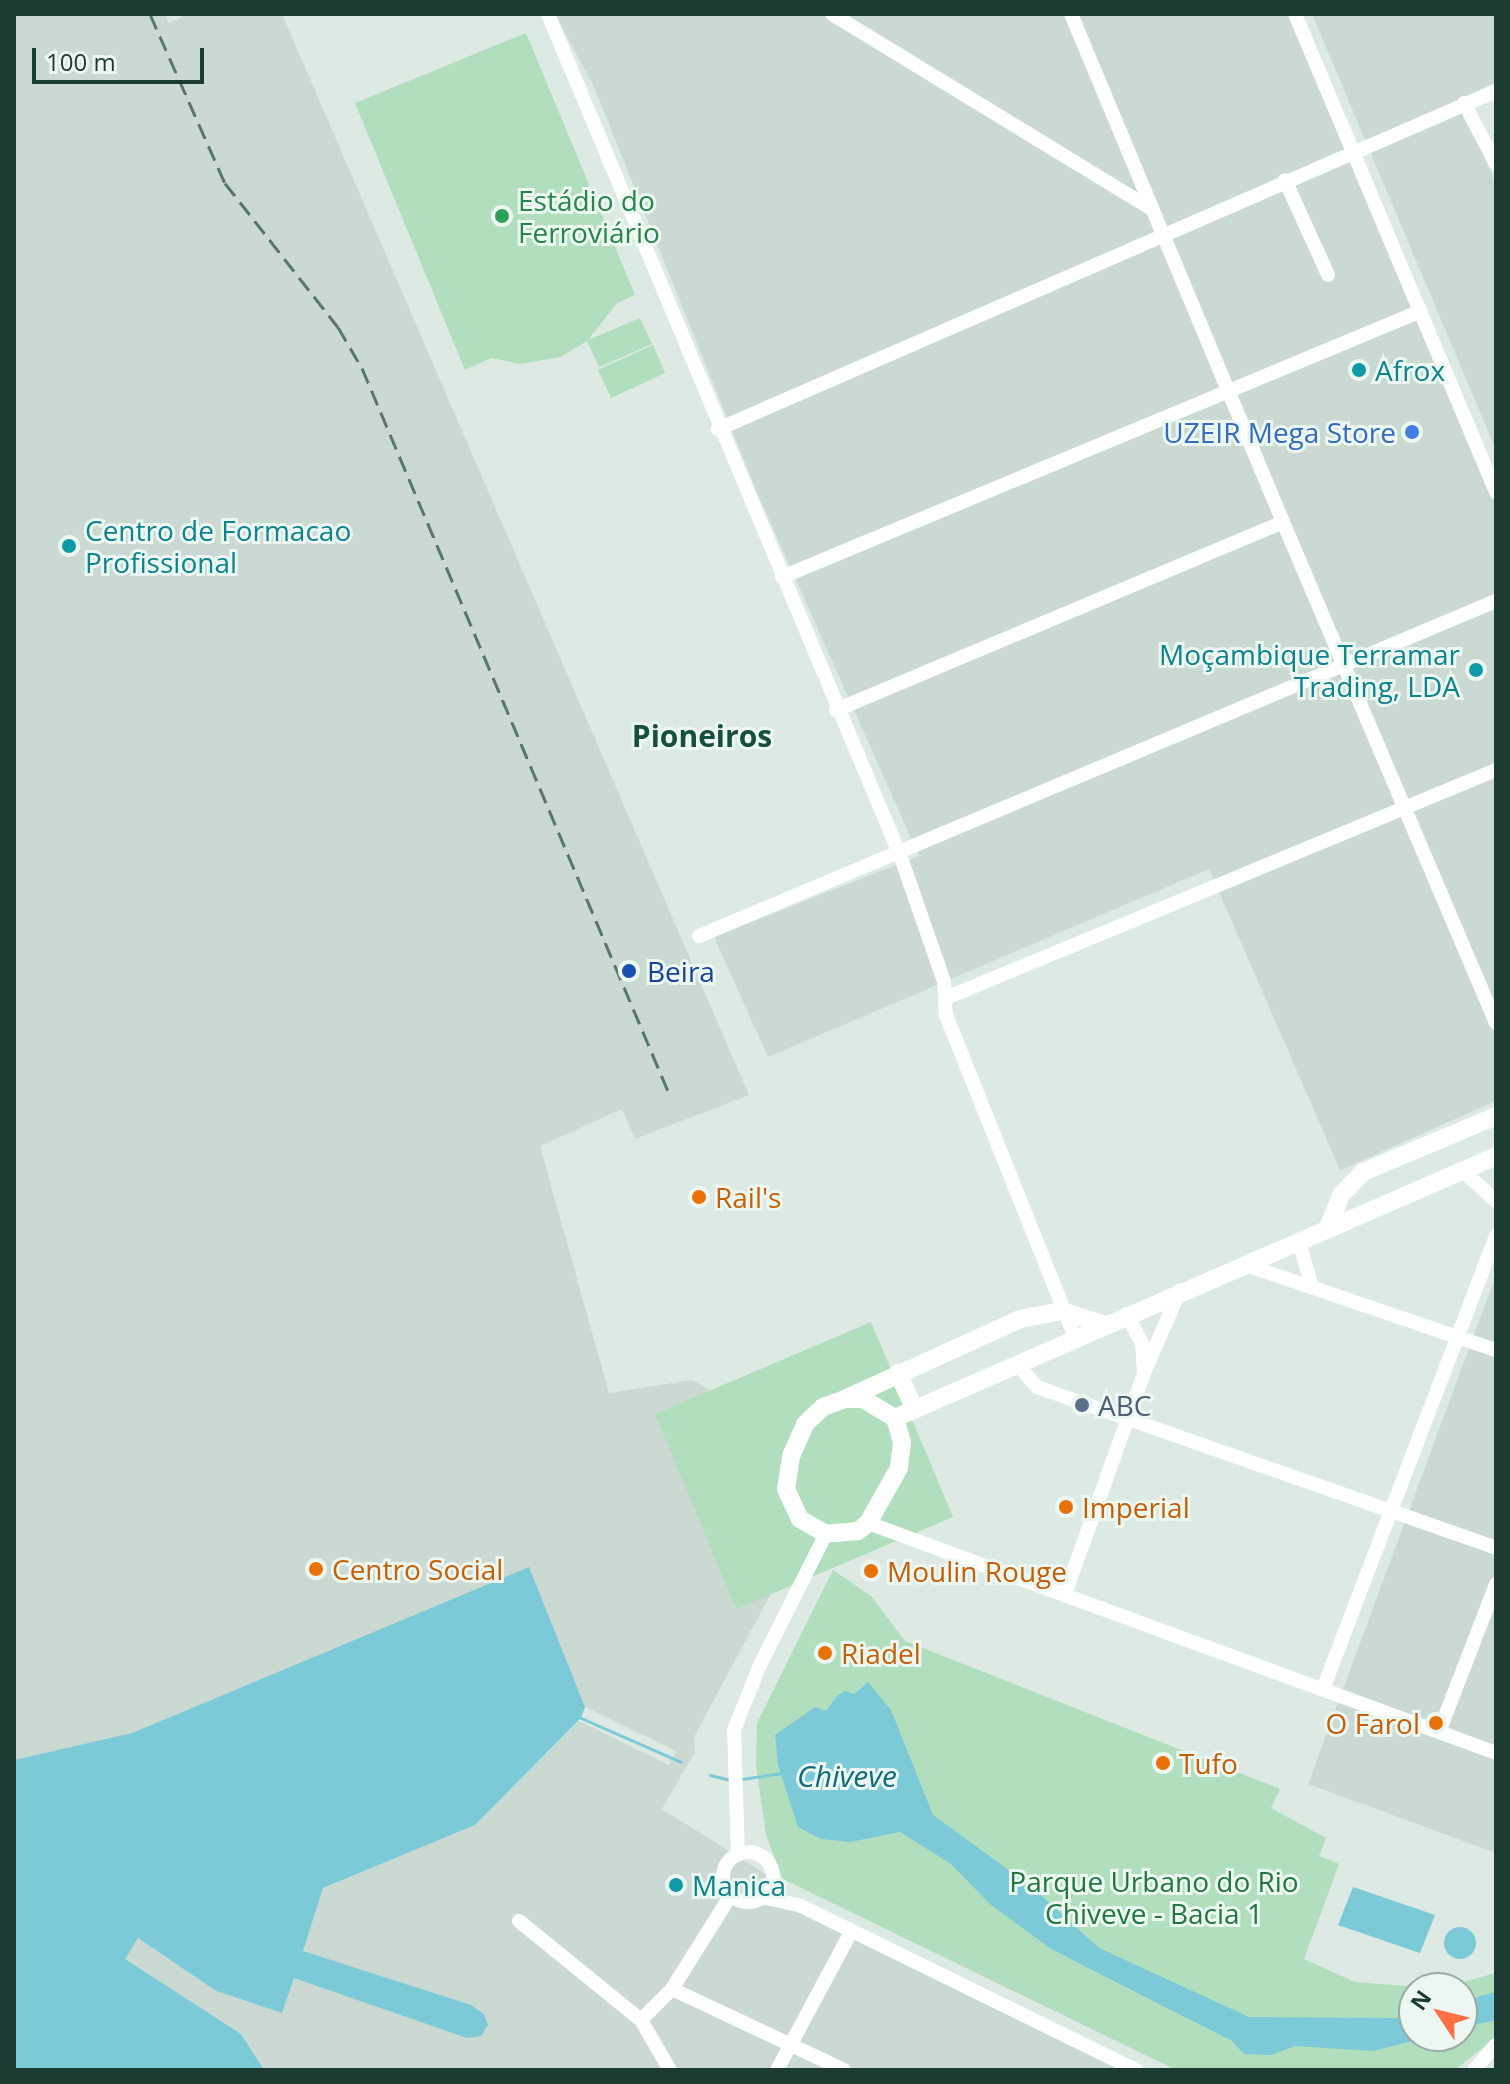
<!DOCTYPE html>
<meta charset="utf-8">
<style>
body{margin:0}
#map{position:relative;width:1510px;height:2084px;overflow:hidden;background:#dceae3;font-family:"Open Sans",sans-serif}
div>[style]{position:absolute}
.built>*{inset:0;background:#cadad2}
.green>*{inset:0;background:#b1dfbd}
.water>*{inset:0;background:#7ccad7}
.round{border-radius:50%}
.stream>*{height:3px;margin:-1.5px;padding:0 1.5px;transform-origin:1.5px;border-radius:1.5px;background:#7ccad7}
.street>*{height:14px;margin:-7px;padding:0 7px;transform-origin:7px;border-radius:7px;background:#fff}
.street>.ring{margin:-7px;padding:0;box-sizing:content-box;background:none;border:14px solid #fff;border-radius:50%}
.secondary>*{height:18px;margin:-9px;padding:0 9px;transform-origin:9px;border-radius:9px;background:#fff}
.rail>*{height:3px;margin-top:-1.5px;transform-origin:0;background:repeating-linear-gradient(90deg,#56776e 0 16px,transparent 0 24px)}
.dots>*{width:22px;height:22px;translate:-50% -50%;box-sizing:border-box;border:4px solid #ecf7f1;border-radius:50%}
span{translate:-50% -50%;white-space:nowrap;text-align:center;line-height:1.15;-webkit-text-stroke:6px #ecf7f1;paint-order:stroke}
.leisure-label{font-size:28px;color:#27864d}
.left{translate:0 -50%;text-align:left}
.culture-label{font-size:28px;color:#0d838f}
.right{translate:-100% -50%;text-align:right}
.shop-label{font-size:28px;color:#366cbe}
.transit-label{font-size:28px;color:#164399}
.food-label{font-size:28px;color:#c56008}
.service-label{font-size:28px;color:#4e5e75}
.park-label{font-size:28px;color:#227641}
.neighbourhood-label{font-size:30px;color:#164e40;font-weight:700}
.water-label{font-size:30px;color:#116c7c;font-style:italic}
.frame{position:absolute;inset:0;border:16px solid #1c3b32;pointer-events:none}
.north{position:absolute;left:1398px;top:1972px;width:80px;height:80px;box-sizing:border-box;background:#ecf7f1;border:2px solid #99aca5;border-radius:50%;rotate:305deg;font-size:22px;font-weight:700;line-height:32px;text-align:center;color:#1c3b32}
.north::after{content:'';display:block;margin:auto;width:28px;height:36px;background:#ff7045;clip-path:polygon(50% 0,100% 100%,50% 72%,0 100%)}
.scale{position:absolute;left:32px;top:48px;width:172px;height:36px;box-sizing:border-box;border:4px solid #1c3b32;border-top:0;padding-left:10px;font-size:24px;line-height:28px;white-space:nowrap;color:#1c3b32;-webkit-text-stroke:6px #ecf7f1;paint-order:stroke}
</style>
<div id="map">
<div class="built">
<i style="clip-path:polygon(14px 14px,165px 14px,169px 23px,188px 14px,282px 14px,749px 1095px,635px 1139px,622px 1109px,540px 1146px,609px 1393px,692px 1380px,716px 1394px,798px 1543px,694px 1737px,695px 1752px,662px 1809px,775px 1880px,786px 1896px,1146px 2070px,264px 2070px,241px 2034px,124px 1959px,138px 1938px,216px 1991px,282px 2013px,323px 1888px,475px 1825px,579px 1721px,669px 1765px,676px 1751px,585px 1707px,528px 1568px,132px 1733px,14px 1760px)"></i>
<i style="clip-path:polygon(555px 14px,1291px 14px,1496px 499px,1496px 1101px,1340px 1170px,1209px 869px,768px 1057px,714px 937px,919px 856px,756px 490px,594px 87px)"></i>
<i style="clip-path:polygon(1312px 14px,1496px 16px,1496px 82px,1459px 99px,1496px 184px,1496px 450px)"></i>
<i style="clip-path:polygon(1496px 1275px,1496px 1853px,1308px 1784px)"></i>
</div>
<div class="green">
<i style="clip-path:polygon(526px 33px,635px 295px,617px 303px,588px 340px,640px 318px,652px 344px,599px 367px,587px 341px,560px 357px,521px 364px,491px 358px,465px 370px,355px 103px)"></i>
<i style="clip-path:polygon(653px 345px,665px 373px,611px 398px,598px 370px)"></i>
<i style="clip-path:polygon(871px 1322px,953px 1517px,736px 1609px,655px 1414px)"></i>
<i style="clip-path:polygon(833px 1570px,871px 1596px,905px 1641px,1280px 1789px,1271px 1808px,1326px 1838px,1319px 1856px,1339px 1864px,1304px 1959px,1355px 1982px,1433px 1988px,1414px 1988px,1414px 2036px,1462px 2036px,1462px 1988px,1440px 1988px,1496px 1973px,1496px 2037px,1455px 2070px,1176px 2070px,783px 1879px,766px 1835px,756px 1765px,757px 1723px)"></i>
</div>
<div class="water">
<i style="clip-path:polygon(529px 1567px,585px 1707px,581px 1718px,475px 1825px,323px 1888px,303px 1951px,471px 2005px,484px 2014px,488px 2025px,481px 2036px,467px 2038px,294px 1978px,282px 2013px,216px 1991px,138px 1938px,125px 1959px,241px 2034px,264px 2070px,14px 2070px,14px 1760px,132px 1733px)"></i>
<i style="clip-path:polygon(868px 1682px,891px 1710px,933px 1815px,1032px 1887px,1099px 1948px,1249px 2017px,1396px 2018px,1414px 2013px,1414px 2036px,1432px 2036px,1373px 2051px,1295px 2046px,1271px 2055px,1244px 2054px,1232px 2041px,1051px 1949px,990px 1904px,951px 1864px,900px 1832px,850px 1842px,821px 1839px,798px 1827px,778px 1765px,775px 1735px,815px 1707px,826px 1711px,837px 1696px,845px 1691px,854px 1694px)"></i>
<i style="clip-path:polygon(1353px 1887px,1435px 1915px,1420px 1953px,1338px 1925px)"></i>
<i class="round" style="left:1444px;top:1927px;width:32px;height:32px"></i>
<i style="clip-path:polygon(1496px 1992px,1496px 2020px,1462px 2028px,1462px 2001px)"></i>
</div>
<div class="stream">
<i style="left:581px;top:1718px;width:109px;rotate:23.7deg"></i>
<i style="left:710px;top:1775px;width:21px;rotate:14deg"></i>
<i style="left:742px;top:1779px;width:40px;rotate:-8.5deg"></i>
</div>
<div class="street">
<i style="left:548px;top:14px;width:912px;rotate:67.29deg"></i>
<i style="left:900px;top:855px;width:133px;rotate:70.8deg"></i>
<i style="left:944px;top:981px;width:34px;rotate:87deg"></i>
<i style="left:946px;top:1015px;width:348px;rotate:68.2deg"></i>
<i style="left:832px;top:14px;width:376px;rotate:31.4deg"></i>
<i style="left:1295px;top:14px;width:519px;rotate:67.19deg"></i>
<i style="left:1464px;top:103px;width:69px;rotate:62.3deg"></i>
<i style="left:1285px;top:180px;width:104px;rotate:65.6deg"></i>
<i style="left:718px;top:429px;width:848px;rotate:-23.48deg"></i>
<i style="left:1283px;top:522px;width:544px;rotate:66.97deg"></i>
<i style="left:782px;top:577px;width:692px;rotate:-22.6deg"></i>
<i style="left:836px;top:710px;width:485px;rotate:-22.8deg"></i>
<i style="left:1283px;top:522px;width:550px;rotate:-112.65deg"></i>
<i style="left:699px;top:936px;width:865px;rotate:-22.8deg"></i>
<i style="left:946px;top:998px;width:595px;rotate:-22.52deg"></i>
<i style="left:1462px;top:1170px;width:46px;rotate:42.4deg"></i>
<i style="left:1299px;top:1242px;width:47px;rotate:73.9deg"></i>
<i style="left:1246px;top:1265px;width:264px;rotate:18.8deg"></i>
<i style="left:1126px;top:1314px;width:33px;rotate:61deg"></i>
<i style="left:1142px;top:1343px;width:29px;rotate:86deg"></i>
<i style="left:1017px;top:1364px;width:30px;rotate:49deg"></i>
<i style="left:1037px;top:1387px;width:486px;rotate:19.3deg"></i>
<i style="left:868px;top:1523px;width:669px;rotate:20.11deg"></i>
<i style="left:1065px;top:1594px;width:235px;rotate:-70.3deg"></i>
<i style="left:1144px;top:1373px;width:90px;rotate:-66.6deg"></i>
<i style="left:1323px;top:1689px;width:486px;rotate:-69.1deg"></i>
<i style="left:1439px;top:1732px;width:159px;rotate:-68.9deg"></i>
<i class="ring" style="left:723px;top:1852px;width:36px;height:36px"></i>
<i style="left:738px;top:1855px;width:125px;rotate:-91.8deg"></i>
<i style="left:734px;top:1730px;width:70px;rotate:-68.2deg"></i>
<i style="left:760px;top:1665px;width:147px;rotate:-63.3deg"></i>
<i style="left:763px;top:1897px;width:39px;rotate:13deg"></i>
<i style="left:801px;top:1906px;width:373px;rotate:26.1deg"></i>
<i style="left:519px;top:1921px;width:157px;rotate:39.1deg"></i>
<i style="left:641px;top:2020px;width:58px;rotate:59.9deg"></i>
<i style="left:672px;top:1989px;width:190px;rotate:25.2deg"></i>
<i style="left:641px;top:2020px;width:44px;rotate:-45deg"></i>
<i style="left:672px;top:1989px;width:111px;rotate:-57.9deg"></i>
<i style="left:777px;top:2070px;width:157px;rotate:-61.8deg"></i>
<i style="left:1474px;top:2070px;width:33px;rotate:-49deg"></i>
</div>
<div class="secondary">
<i style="left:1327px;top:1230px;width:38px;rotate:-68deg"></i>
<i style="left:1341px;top:1195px;width:32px;rotate:-46deg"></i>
<i style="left:1363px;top:1172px;width:144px;rotate:-22.8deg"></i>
<i style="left:898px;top:1373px;width:40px;rotate:65deg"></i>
<i style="left:847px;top:1398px;width:190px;rotate:-24.5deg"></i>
<i style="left:1020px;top:1319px;width:43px;rotate:-10.8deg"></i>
<i style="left:1062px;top:1311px;width:43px;rotate:17.6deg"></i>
<i style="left:845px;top:1399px;width:18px"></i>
<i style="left:863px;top:1399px;width:37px;rotate:31deg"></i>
<i style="left:895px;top:1418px;width:25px;rotate:74deg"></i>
<i style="left:902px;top:1442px;width:26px;rotate:97deg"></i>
<i style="left:899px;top:1468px;width:63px;rotate:119.4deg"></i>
<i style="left:868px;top:1523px;width:13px;rotate:141deg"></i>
<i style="left:858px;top:1531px;width:32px;rotate:175deg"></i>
<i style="left:826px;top:1534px;width:30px;rotate:-150deg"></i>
<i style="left:800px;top:1519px;width:33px;rotate:-115deg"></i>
<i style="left:786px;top:1489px;width:33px;rotate:-81deg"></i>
<i style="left:791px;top:1456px;width:35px;rotate:-66deg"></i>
<i style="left:805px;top:1424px;width:25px;rotate:-43deg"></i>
<i style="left:823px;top:1407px;width:23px;rotate:-20deg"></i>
<i style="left:895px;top:1418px;width:656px;rotate:-23.55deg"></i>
</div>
<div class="rail">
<i style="left:150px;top:14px;width:185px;rotate:66.1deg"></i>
<i style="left:225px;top:183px;width:183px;rotate:51.9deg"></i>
<i style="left:338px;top:327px;width:48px;rotate:59.7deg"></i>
<i style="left:362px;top:368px;width:785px;rotate:67.06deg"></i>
</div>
<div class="dots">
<i style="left:502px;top:216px;background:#2e9e5b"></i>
<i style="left:1359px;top:370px;background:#0f9aa8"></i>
<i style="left:1412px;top:432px;background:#3f7fe0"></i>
<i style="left:69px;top:546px;background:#0f9aa8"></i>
<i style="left:1476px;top:670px;background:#0f9aa8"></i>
<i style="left:629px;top:971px;background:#1a4fb4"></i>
<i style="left:699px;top:1197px;background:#e8710a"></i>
<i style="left:1082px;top:1405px;background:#5c6f8a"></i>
<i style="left:1066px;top:1507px;background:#e8710a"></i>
<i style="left:316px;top:1569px;background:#e8710a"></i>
<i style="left:871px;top:1571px;background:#e8710a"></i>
<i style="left:825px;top:1653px;background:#e8710a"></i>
<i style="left:1436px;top:1723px;background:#e8710a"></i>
<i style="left:1163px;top:1763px;background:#e8710a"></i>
<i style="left:676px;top:1885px;background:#0f9aa8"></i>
</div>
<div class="leisure-label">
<span class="left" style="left:518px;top:216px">Estádio do<br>Ferroviário</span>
</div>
<div class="culture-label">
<span class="left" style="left:1375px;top:370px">Afrox</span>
<span class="left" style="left:85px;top:546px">Centro de Formacao<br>Profissional</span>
<span class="right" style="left:1460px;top:670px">Moçambique Terramar<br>Trading, LDA</span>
<span class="left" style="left:692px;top:1885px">Manica</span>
</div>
<div class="shop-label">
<span class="right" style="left:1396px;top:432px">UZEIR Mega Store</span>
</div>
<div class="transit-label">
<span class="left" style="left:647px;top:971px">Beira</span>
</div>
<div class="food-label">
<span class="left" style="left:715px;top:1197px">Rail's</span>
<span class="left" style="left:1082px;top:1507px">Imperial</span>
<span class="left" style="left:332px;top:1569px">Centro Social</span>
<span class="left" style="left:887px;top:1571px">Moulin Rouge</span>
<span class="left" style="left:841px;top:1653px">Riadel</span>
<span class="right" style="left:1420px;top:1723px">O Farol</span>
<span class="left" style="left:1179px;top:1763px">Tufo</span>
</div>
<div class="service-label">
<span class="left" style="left:1098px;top:1405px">ABC</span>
</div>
<div class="park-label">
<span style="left:1154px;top:1897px">Parque Urbano do Rio<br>Chiveve - Bacia 1</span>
</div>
<div class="neighbourhood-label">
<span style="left:702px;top:736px">Pioneiros</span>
</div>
<div class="water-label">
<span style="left:847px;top:1776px">Chiveve</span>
</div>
<div class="frame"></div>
<div class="north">N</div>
<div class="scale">100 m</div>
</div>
